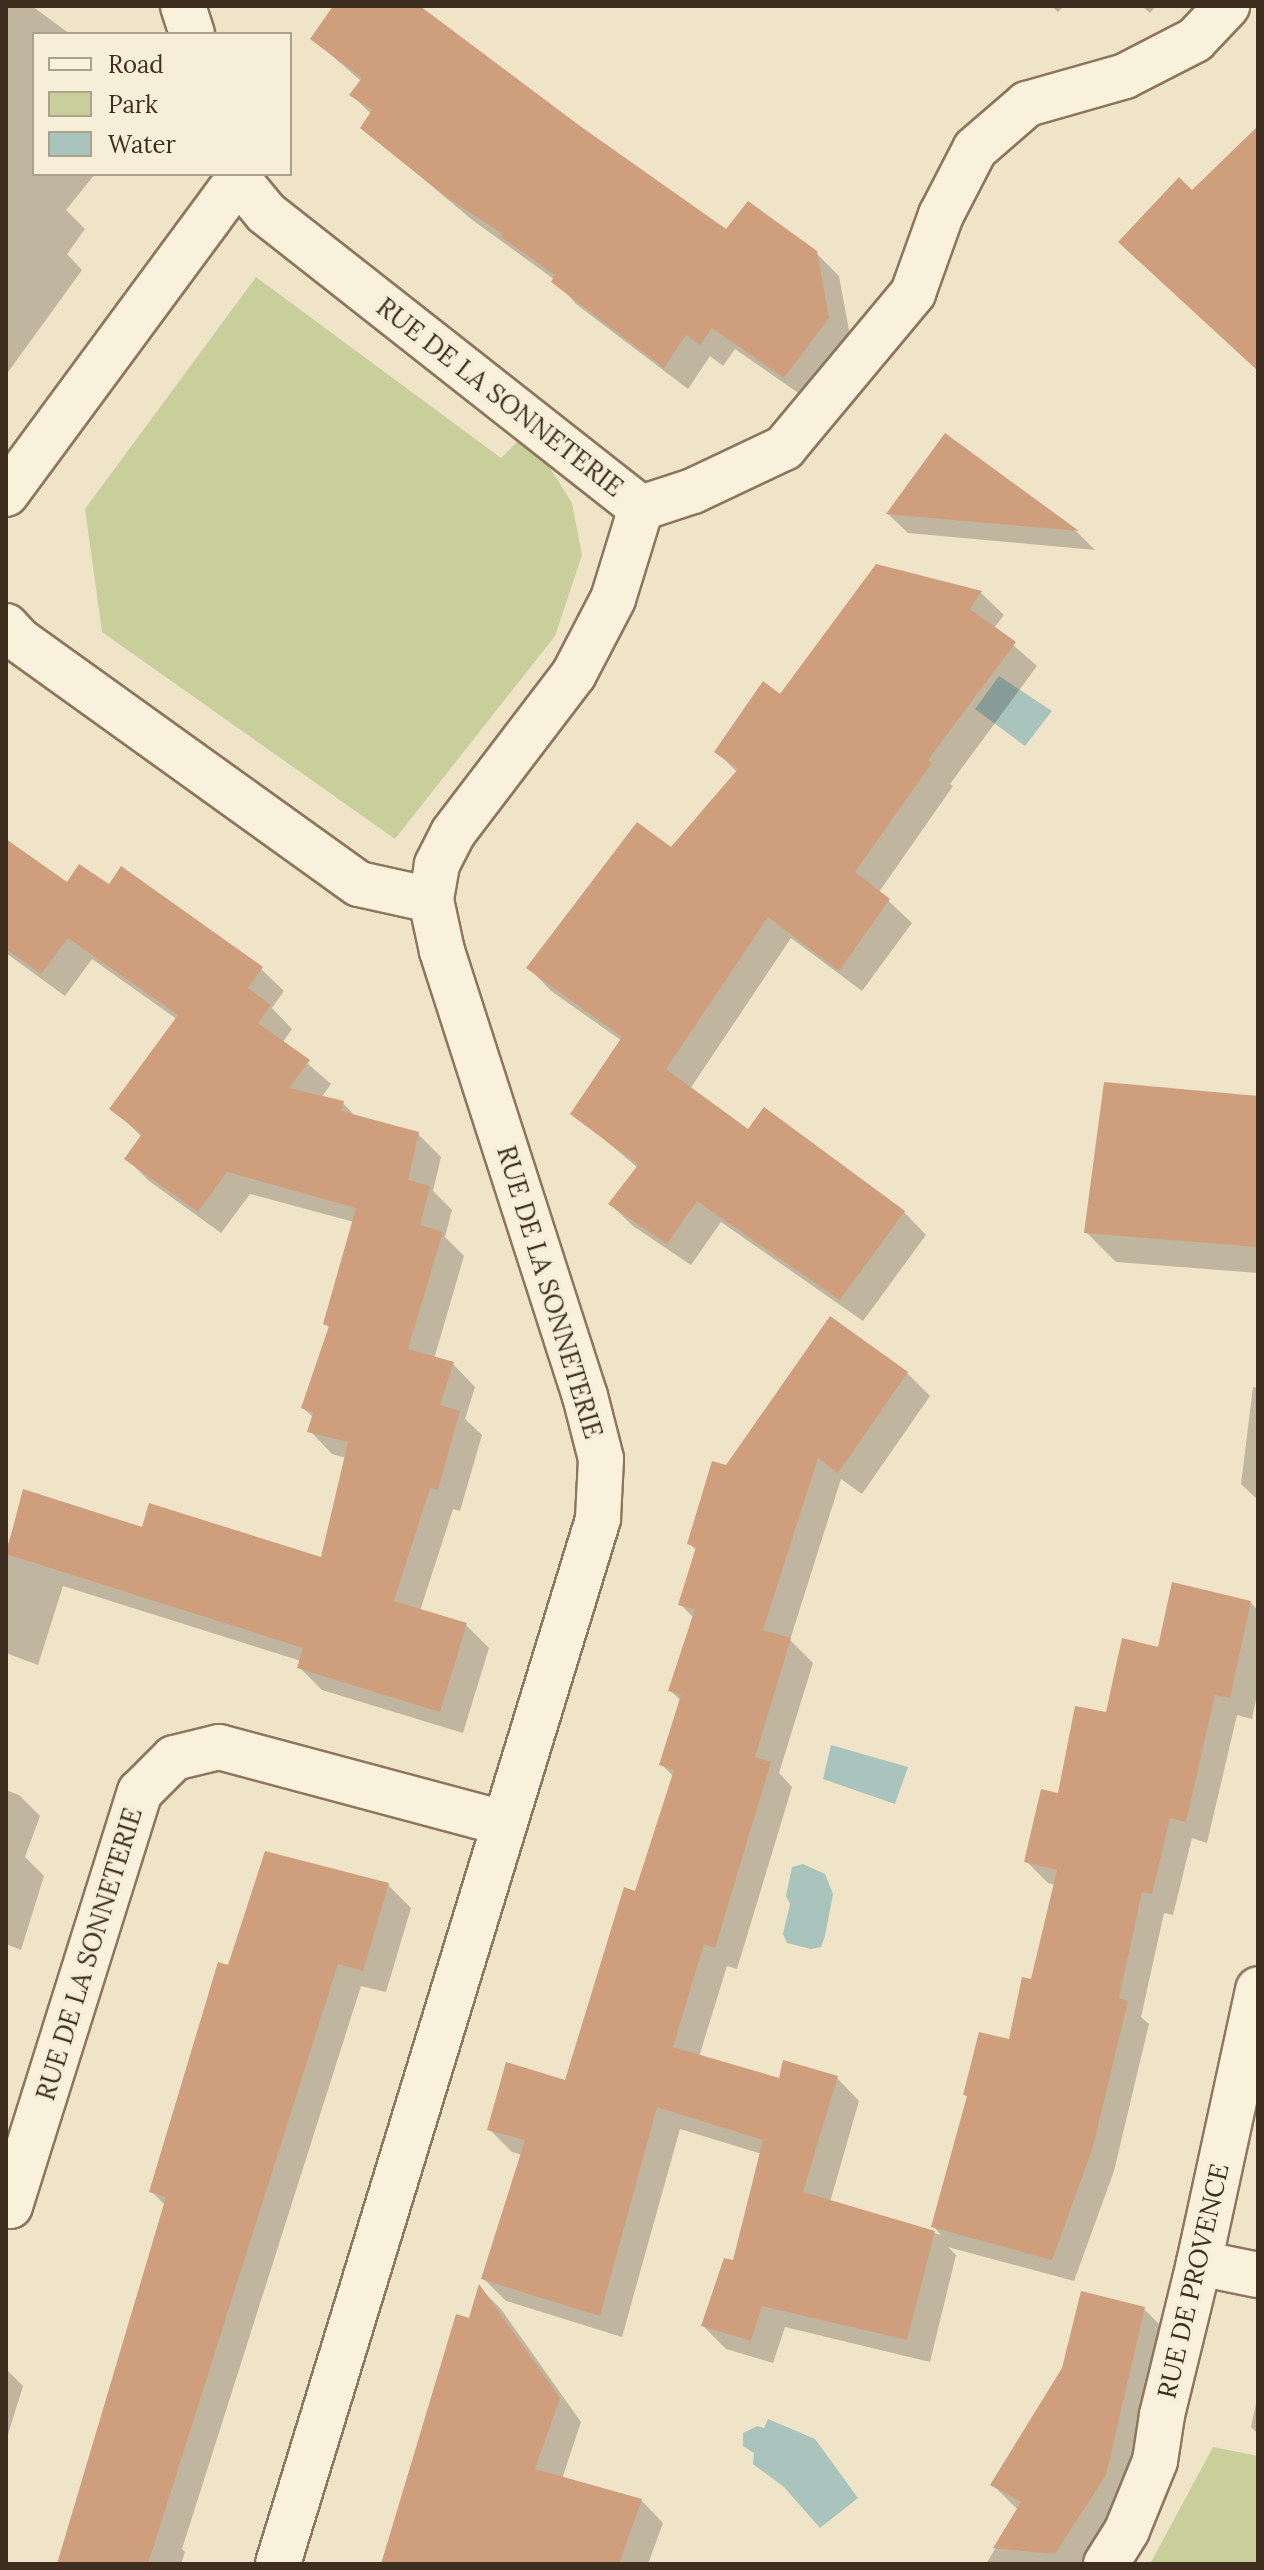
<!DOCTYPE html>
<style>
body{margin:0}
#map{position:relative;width:1264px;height:2570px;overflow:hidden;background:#f0e4c8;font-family:Lora,serif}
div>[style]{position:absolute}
.green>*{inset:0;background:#c9cf9b}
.water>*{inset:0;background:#a9c4bc}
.shadow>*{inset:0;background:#0003}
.building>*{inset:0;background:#cf9f7d}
.roads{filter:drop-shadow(2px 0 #8d765c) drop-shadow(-2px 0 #8d765c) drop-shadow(0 2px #8d765c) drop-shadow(0 -2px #8d765c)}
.minor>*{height:44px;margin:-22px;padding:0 22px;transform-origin:22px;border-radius:22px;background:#faf1dc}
span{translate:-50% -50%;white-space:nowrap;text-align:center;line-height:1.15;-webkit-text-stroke:6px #f7eed8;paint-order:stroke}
.street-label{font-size:26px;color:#3d2e20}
.frame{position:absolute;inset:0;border:8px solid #3d2e20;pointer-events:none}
.legend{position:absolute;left:32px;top:32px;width:260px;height:144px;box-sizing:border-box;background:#f7eed8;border:2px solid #ada18e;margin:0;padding:10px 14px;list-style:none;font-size:24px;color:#3d2e20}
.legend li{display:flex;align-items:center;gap:16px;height:40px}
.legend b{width:40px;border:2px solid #ada18e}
</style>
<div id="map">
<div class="green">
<i style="clip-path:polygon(256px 277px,501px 458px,520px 439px,550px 468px,572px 503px,582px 555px,555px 636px,395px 839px,102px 632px,85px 509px)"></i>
<i style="clip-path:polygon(1213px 2447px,1258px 2456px,1258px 2564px,1150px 2564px)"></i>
</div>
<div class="water">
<i style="clip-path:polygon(999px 676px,1052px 711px,1025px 746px,975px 709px)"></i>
<i style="clip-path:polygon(831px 1745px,908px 1767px,895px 1804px,823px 1779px)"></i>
<i style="clip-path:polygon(803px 1864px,825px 1874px,833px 1894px,825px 1936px,821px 1947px,811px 1949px,787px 1943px,783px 1934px,790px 1904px,786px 1896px,792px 1867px)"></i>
<i style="clip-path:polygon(768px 2419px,815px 2439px,858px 2498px,820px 2528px,784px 2487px,753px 2464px,754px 2453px,743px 2446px,743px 2433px,757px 2426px,764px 2428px)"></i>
</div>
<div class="shadow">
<i style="clip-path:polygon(6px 6px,32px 6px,70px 34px,34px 34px,34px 174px,95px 174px,66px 210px,85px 229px,67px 254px,82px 270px,6px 375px)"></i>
<i style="clip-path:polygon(336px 6px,418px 6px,578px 127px,727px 232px,815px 252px,839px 276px,851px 341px,807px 399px,735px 349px,723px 366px,710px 356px,688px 389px,576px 304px,555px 280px,471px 219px,363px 128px,372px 115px,352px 95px,362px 82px,313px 39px)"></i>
<i style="clip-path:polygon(1051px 6px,1064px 6px,1058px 12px)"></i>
<i style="clip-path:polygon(1142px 6px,1156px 6px,1150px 13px)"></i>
<i style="clip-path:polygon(946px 435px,1078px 533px,1095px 550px,908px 533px,888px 514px)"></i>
<i style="clip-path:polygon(876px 566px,981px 593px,1004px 615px,994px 628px,1037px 666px,950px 784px,953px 786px,879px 892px,912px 923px,862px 991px,791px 938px,690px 1089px,749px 1132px,764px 1109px,904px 1212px,926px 1235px,863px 1321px,721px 1222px,691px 1265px,633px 1226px,610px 1204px,638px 1168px,573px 1113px,622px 1041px,551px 991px,529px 968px,672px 850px,737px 772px,717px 752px,781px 697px)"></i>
<i style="clip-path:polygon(6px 841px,67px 885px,109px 886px,261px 969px,284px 991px,272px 1008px,292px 1029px,283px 1042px,331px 1084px,321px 1098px,343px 1103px,357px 1118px,418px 1134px,441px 1157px,433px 1191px,452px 1210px,445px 1237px,464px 1256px,434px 1359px,453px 1364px,475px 1387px,465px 1419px,482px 1435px,460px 1511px,453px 1509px,420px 1611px,466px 1625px,489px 1648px,463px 1733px,322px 1690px,300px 1668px,301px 1661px,63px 1586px,38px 1665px,6px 1653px,6px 1550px,25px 1492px,143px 1530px,322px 1559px,346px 1458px,332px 1454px,310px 1431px,314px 1418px,303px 1408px,330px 1328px,325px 1324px,354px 1222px,250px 1194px,221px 1233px,149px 1181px,126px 1158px,142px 1137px,112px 1108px,178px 1020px,92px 959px,65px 996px,6px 953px)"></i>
<i style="clip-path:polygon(1258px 1098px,1258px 1273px,1116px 1262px,1086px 1232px)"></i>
<i style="clip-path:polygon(907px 1373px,930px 1396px,862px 1494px,841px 1479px,790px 1640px,813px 1663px,779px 1773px,792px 1787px,737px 1969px,727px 1966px,699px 2057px,780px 2081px,837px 2078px,859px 2101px,830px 2202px,941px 2235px,934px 2227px,969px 2098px,965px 2094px,1010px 2042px,1033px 1981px,1056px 1885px,1048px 1883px,1026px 1861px,1108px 1714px,1159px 1650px,1250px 1602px,1258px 1610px,1258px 1689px,1252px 1719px,1237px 1715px,1207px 1843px,1192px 1838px,1173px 1915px,1164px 1913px,1141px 2017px,1149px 2024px,1114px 2171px,1074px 2281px,948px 2247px,956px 2255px,930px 2362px,785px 2327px,773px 2363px,726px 2349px,703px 2326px,734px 2262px,762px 2154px,680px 2129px,622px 2337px,506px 2301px,483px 2278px,522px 2155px,512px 2152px,489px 2129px,566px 2082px,636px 1893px,674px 1777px,661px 1764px,681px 1701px,670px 1690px,694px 1618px,680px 1604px,697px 1551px,689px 1543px,726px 1467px)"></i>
<i style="clip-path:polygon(1253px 1387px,1258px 1388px,1258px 1500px,1241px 1484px)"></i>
<i style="clip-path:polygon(6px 1790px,19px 1795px,40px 1816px,25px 1857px,44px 1876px,21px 1950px,6px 1944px)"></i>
<i style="clip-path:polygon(388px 1885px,411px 1908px,386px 1992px,361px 1986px,182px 2549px,185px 2552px,181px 2564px,59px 2564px,165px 2205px,151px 2191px,230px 1967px)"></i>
<i style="clip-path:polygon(480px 2288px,501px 2309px,581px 2422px,562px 2479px,641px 2500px,663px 2523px,648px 2564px,383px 2564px)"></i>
<i style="clip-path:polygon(1144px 2309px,1171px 2336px,1133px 2502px,1095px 2564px,986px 2564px,1018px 2510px,992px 2484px)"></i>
<i style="clip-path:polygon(6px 2369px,23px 2386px,6px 2441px)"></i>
<i style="clip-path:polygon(1258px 2394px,1258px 2434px,1251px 2427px)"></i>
</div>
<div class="building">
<i style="clip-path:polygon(333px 6px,420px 6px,580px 126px,726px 229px,748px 201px,817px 251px,829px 318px,784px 378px,712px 328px,700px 345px,686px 335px,664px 368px,551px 282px,555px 275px,501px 237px,503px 234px,446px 197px,360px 128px,372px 110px,349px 95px,362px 78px,310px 39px)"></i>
<i style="clip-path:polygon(1258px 126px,1258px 371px,1118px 242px,1179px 177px,1192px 190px)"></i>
<i style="clip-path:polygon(945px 433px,1079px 531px,886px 514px)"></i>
<i style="clip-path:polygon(876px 564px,982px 591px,970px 609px,1016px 642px,928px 760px,932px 763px,855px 872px,890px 899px,839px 971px,768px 917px,666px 1069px,748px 1129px,764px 1107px,905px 1211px,840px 1300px,697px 1201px,667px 1244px,608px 1204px,638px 1165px,570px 1114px,622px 1037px,526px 968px,637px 822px,671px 847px,738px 769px,714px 752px,763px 681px,780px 694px)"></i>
<i style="clip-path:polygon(6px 839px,67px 882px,79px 864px,109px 884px,121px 866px,263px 967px,248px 988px,271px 1005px,258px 1023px,310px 1060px,289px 1088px,344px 1101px,341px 1111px,419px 1132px,408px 1180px,430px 1186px,420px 1225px,443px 1232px,408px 1349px,454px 1362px,440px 1405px,460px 1411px,438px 1490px,430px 1488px,394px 1601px,467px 1623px,440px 1712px,297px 1668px,303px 1648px,6px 1554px,23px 1489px,142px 1527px,149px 1503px,321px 1557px,348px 1442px,307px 1432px,313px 1413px,301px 1408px,329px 1326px,323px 1324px,356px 1208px,227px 1172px,198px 1212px,124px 1159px,142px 1134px,109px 1109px,178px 1015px,68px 938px,41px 974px,6px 949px)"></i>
<i style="clip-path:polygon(1104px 1082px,1258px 1096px,1258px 1247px,1084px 1233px)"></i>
<i style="clip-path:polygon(830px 1316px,908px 1372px,838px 1473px,818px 1458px,763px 1630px,791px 1638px,755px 1757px,771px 1762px,715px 1948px,704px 1944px,673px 2047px,779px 2078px,783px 2060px,838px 2076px,803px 2192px,935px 2231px,907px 2340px,762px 2306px,751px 2341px,701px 2326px,724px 2258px,733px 2260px,763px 2140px,657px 2107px,600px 2316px,481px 2279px,525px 2140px,487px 2130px,506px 2062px,565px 2080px,624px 1887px,635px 1891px,674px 1770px,659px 1765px,681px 1695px,668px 1691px,695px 1609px,678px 1605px,696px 1547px,687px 1544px,712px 1461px,726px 1465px)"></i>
<i style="clip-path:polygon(1172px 1582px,1251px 1601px,1230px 1698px,1215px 1695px,1186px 1822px,1170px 1818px,1152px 1894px,1142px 1892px,1119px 1998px,1128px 2001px,1093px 2147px,1052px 2260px,931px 2227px,967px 2096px,963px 2095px,979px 2032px,1009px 2039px,1022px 1977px,1031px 1979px,1057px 1870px,1024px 1862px,1041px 1789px,1058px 1793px,1075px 1706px,1106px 1712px,1122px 1638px,1158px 1647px)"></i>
<i style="clip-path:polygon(265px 1851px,389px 1883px,363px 1971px,338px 1964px,148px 2564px,57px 2564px,166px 2197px,149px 2192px,218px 1962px,228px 1965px)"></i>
<i style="clip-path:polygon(479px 2284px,560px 2398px,535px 2469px,642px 2499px,619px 2564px,381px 2564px,456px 2314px,469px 2318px)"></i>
<i style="clip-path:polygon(1081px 2291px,1145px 2307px,1106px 2475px,1055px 2554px,993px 2548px,1021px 2502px,990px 2485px,1062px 2368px)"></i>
</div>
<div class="roads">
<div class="minor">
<i style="left:183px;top:6px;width:29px;rotate:72deg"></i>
<i style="left:238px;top:179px;width:44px;rotate:50.5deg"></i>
<i style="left:266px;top:213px;width:477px;rotate:38.2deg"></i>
<i style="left:641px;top:508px;width:95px;rotate:107.1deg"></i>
<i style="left:613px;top:599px;width:85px;rotate:117.5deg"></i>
<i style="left:574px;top:674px;width:200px;rotate:127.3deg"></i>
<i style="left:453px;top:833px;width:36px;rotate:117deg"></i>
<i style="left:437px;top:865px;width:36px;rotate:100deg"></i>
<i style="left:6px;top:494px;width:391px;rotate:-53.6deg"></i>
<i style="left:238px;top:179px;width:5px;rotate:-101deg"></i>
<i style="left:641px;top:508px;width:55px;rotate:-18.1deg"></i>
<i style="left:693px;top:491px;width:101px;rotate:-25.3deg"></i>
<i style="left:784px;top:448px;width:202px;rotate:-50.2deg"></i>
<i style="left:913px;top:293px;width:83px;rotate:-70.3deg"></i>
<i style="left:941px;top:215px;width:74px;rotate:-62.7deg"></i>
<i style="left:975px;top:149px;width:69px;rotate:-40.9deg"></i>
<i style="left:1027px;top:104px;width:102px;rotate:-15.9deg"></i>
<i style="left:1125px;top:76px;width:79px;rotate:-27.2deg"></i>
<i style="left:1195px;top:40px;width:47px;rotate:-46.7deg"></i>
<i style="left:6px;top:626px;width:19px;rotate:47deg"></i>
<i style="left:19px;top:640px;width:418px;rotate:35.7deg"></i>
<i style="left:359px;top:884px;width:74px;rotate:12.5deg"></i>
<i style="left:431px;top:900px;width:52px;rotate:77.8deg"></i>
<i style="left:442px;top:951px;width:467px;rotate:72.2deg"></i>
<i style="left:585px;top:1396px;width:65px;rotate:75.7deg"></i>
<i style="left:601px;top:1459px;width:60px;rotate:92.9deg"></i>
<i style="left:598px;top:1519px;width:1093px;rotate:107.03deg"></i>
<i style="left:6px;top:2205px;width:4px;rotate:14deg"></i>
<i style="left:10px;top:2206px;width:434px;rotate:-72.6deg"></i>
<i style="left:140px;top:1792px;width:48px;rotate:-45deg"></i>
<i style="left:174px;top:1758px;width:46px;rotate:-13.7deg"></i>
<i style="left:219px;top:1747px;width:294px;rotate:15deg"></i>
<i style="left:1199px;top:2263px;width:60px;rotate:11.5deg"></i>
<i style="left:1106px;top:2564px;width:40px;rotate:-58deg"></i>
<i style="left:1127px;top:2530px;width:74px;rotate:-67.9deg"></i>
<i style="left:1155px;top:2461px;width:47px;rotate:-81.3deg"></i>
<i style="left:1162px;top:2415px;width:156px;rotate:-76.3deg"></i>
<i style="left:1199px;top:2263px;width:280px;rotate:-77.8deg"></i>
</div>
</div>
<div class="street-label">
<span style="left:500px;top:397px;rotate:38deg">RUE DE LA SONNETERIE</span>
<span style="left:550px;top:1292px;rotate:73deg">RUE DE LA SONNETERIE</span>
<span style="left:89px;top:1954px;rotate:-73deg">RUE DE LA SONNETERIE</span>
<span style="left:1193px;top:2281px;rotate:-77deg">RUE DE PROVENCE</span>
</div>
<div class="frame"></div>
<ul class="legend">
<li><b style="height:10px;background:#faf1dc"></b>Road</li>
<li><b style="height:22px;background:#c9cf9b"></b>Park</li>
<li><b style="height:22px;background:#a9c4bc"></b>Water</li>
</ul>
</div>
